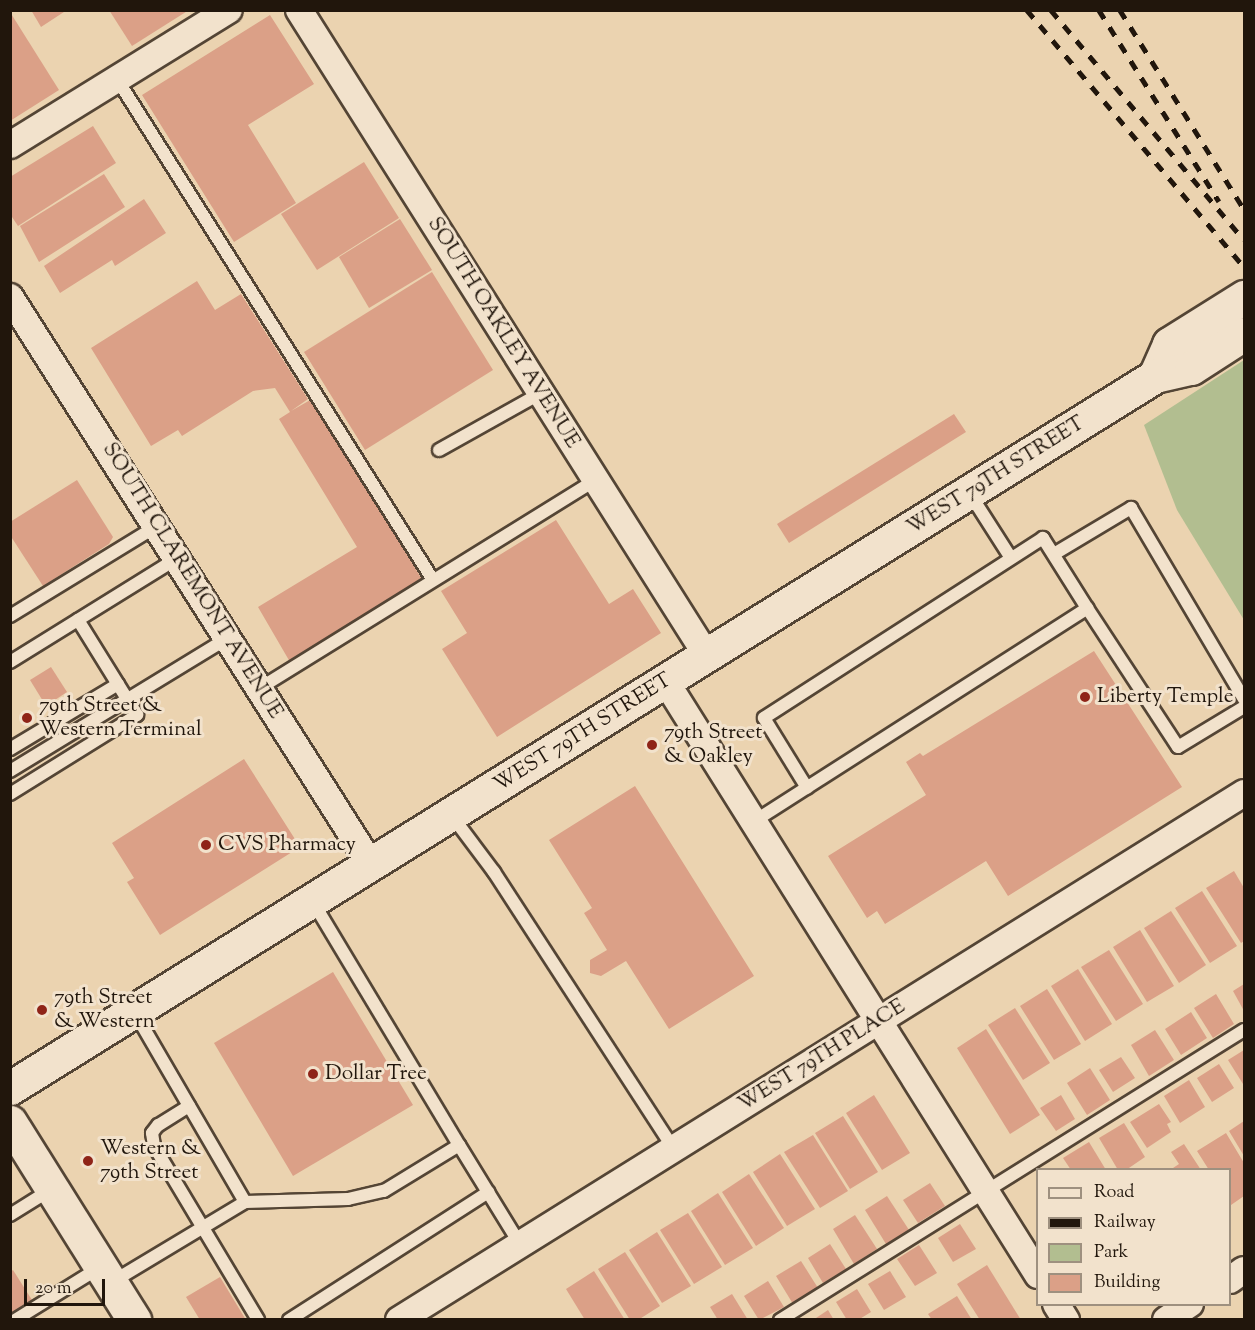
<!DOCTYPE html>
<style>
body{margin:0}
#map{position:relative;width:1255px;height:1330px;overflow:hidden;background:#ebd3b0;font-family:"Sorts Mill Goudy",serif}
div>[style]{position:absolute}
.green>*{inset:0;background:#b2be90}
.building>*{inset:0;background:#dba087}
.roads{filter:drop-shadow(2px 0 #544535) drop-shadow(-2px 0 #544535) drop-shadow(0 2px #544535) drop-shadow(0 -2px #544535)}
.lane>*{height:12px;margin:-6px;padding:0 6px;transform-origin:6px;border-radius:6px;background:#f2e2cc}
.street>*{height:26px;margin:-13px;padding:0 13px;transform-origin:13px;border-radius:13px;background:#f2e2cc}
.secondary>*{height:33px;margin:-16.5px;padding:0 16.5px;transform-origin:16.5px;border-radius:16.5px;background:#f2e2cc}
.rail>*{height:4.5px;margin-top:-2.25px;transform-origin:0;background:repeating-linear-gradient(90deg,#21160c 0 10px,transparent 0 20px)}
.dots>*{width:16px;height:16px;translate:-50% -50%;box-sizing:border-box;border:3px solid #f2e2cc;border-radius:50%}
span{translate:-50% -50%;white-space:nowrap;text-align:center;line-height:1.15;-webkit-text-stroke:6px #f2e2cc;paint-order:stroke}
.street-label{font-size:21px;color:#21160c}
.poi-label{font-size:21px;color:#21160c}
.left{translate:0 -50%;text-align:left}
.frame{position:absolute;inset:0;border:12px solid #21160c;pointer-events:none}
.legend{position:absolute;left:1036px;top:1168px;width:195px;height:138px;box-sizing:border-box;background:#f2e2cc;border:2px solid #9e907f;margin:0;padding:8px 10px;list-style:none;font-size:18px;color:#21160c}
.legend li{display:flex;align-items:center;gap:12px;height:30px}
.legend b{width:30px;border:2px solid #9e907f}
.scale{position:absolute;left:24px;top:1279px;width:81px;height:27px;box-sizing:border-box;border:3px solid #21160c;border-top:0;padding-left:8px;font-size:18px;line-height:21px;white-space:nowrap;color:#21160c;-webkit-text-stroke:4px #f2e2cc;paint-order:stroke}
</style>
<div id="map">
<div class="green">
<i style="clip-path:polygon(1244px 360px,1244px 620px,1177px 510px,1144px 425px)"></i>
</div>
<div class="building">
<i style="clip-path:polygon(31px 10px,67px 10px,41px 27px)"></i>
<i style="clip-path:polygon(109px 10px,189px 10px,132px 46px)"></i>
<i style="clip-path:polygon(10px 12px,59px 90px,10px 121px)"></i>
<i style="clip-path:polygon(270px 15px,314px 84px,248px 125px,296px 203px,234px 242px,142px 95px)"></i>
<i style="clip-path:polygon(93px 126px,116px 163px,18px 226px,10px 214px,10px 177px)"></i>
<i style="clip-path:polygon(364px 162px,399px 218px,317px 270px,281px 214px)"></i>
<i style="clip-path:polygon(104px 174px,125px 207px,39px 262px,20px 226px)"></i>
<i style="clip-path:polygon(144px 199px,166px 233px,115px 266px,112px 260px,60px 293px,44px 266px)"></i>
<i style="clip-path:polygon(400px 219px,432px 270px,369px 308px,339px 257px)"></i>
<i style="clip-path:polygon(432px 272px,493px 370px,365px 450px,304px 352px)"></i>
<i style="clip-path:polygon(197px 281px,215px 310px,241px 294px,308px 399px,291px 411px,312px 399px,423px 581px,290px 662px,258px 607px,357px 547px,279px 419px,290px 412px,275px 388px,253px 391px,182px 436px,178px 430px,151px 446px,91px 348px)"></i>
<i style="clip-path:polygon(954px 414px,966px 432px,789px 543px,777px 524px)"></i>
<i style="clip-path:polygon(77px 480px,113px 537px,109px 544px,43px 586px,10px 535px,10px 522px)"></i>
<i style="clip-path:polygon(556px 520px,609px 604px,633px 589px,661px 633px,497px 737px,442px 649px,467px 633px,441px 591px)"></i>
<i style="clip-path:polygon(1094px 651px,1182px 787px,1008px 896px,986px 861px,885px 924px,877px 911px,867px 918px,828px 856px,926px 795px,906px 762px,920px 753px,923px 756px)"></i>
<i style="clip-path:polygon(51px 667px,67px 692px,46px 706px,30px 680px)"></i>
<i style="clip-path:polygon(244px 759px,300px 847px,160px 935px,127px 882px,134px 878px,112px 843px)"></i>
<i style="clip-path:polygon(635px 786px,754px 976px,669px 1029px,626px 961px,601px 976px,590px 973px,590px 960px,607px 950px,584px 913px,592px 908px,549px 840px)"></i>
<i style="clip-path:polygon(1234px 871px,1244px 888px,1244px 941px,1241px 943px,1206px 888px)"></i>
<i style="clip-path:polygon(1202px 891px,1237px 946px,1210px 963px,1175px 908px)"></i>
<i style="clip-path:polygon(1171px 911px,1206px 965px,1179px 983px,1144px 928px)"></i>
<i style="clip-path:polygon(1140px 930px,1174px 986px,1147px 1002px,1113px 947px)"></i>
<i style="clip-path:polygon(1109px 950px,1143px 1004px,1116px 1021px,1081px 967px)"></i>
<i style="clip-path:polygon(1078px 969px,1112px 1024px,1085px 1041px,1051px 986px)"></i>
<i style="clip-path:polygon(333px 972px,413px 1105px,293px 1176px,214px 1043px)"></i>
<i style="clip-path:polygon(1244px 984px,1244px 1011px,1233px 991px)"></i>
<i style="clip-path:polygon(1047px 989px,1081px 1044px,1054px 1060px,1020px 1006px)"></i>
<i style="clip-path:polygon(1216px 994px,1234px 1024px,1213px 1038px,1194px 1008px)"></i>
<i style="clip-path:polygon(1015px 1008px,1050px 1063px,1023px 1080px,988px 1025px)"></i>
<i style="clip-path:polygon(1191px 1012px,1207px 1038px,1181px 1055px,1165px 1029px)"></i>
<i style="clip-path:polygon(986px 1029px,1040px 1115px,1010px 1134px,957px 1048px)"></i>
<i style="clip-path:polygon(1155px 1030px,1174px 1060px,1149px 1076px,1131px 1045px)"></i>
<i style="clip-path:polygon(1244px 1050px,1244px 1082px,1243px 1084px,1228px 1060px)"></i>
<i style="clip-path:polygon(1121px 1057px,1135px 1078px,1113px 1092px,1099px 1070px)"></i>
<i style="clip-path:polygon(1219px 1064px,1234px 1088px,1212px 1102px,1197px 1078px)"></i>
<i style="clip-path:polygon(1090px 1068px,1110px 1100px,1087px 1115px,1067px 1083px)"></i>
<i style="clip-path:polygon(1189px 1080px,1205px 1107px,1180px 1123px,1164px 1096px)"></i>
<i style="clip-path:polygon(874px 1095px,910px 1153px,882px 1170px,846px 1113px)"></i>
<i style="clip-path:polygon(1061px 1095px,1075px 1119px,1056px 1131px,1040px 1108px)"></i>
<i style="clip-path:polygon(1159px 1104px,1171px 1122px,1167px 1124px,1171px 1132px,1147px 1148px,1130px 1122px)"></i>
<i style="clip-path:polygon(843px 1116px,878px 1172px,850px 1189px,815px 1133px)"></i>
<i style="clip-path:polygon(1244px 1121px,1244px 1156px,1229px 1131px)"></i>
<i style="clip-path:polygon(1124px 1123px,1145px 1157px,1126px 1170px,1118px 1170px,1099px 1138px)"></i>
<i style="clip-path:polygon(1226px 1133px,1244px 1163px,1244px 1196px,1231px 1205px,1230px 1170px,1209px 1170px,1197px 1151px)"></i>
<i style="clip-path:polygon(813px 1135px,848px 1191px,820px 1208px,784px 1152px)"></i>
<i style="clip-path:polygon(1089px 1142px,1106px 1170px,1071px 1170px,1063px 1158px)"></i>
<i style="clip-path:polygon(1184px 1144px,1201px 1170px,1170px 1170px,1179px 1164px,1171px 1152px)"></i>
<i style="clip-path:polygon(780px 1154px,815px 1209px,787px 1226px,753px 1172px)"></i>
<i style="clip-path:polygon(749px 1174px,784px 1228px,756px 1246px,722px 1192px)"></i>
<i style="clip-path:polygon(930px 1183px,945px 1206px,918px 1223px,903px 1200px)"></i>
<i style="clip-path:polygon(718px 1193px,753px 1248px,725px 1265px,691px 1211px)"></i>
<i style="clip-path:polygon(887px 1196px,909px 1230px,886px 1244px,865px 1210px)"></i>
<i style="clip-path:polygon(688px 1213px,722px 1267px,694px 1284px,660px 1230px)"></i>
<i style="clip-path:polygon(855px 1215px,877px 1249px,854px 1264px,833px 1229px)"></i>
<i style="clip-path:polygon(960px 1224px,976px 1249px,953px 1262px,938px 1238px)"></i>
<i style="clip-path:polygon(657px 1232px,691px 1286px,662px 1303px,629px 1250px)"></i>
<i style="clip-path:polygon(830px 1244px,846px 1269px,823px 1283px,808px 1258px)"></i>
<i style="clip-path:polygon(919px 1245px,937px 1273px,915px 1286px,897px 1259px)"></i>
<i style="clip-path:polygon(625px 1252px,660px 1306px,638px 1320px,630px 1320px,598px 1269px)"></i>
<i style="clip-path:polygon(801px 1261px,818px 1288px,793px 1304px,776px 1276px)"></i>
<i style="clip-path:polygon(987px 1265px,1021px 1320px,980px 1320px,957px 1284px)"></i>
<i style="clip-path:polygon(13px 1270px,32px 1300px,10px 1314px,10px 1272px)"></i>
<i style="clip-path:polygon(594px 1271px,625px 1320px,585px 1320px,566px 1289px)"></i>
<i style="clip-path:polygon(890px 1271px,906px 1297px,884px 1310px,868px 1284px)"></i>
<i style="clip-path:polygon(220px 1277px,246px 1320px,200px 1320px,186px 1297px)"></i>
<i style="clip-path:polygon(768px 1281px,784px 1307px,759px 1320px,744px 1296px)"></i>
<i style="clip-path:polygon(857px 1289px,871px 1312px,858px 1320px,847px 1320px,836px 1302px)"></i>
<i style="clip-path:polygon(732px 1294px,748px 1320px,718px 1320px,710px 1307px)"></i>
<i style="clip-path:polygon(957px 1296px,972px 1320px,932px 1320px,928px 1314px)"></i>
<i style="clip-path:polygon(828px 1310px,834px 1320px,813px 1320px)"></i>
</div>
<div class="roads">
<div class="lane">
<i style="left:117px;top:79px;width:592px;rotate:57.76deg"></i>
<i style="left:439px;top:450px;width:117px;rotate:-29.2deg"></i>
<i style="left:970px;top:494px;width:76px;rotate:57.4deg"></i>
<i style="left:1054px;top:554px;width:90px;rotate:-30.9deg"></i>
<i style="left:1131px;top:508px;width:222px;rotate:59.4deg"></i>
<i style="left:1087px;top:608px;width:166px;rotate:56.8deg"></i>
<i style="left:1178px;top:747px;width:77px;rotate:-31.2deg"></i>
<i style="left:10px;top:616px;width:172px;rotate:-31.5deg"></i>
<i style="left:10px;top:662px;width:198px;rotate:-31.8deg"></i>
<i style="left:260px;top:688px;width:395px;rotate:-31.8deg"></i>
<i style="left:10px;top:749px;width:126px;rotate:-31deg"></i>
<i style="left:10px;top:771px;width:255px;rotate:-31.4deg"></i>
<i style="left:10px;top:794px;width:150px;rotate:-31.9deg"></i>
<i style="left:137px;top:715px;width:112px;rotate:-121.8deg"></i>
<i style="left:452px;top:816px;width:70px;rotate:53.1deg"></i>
<i style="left:494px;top:872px;width:329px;rotate:57deg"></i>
<i style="left:753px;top:822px;width:397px;rotate:-32.6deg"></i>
<i style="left:1087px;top:608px;width:83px;rotate:-122.2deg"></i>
<i style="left:1043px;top:538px;width:332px;rotate:147.2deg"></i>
<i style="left:764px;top:718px;width:82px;rotate:58.4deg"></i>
<i style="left:313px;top:902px;width:283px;rotate:59deg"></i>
<i style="left:135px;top:1013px;width:219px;rotate:59.8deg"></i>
<i style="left:245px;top:1202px;width:103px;rotate:-1.7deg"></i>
<i style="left:348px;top:1199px;width:37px;rotate:-13deg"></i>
<i style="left:384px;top:1191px;width:88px;rotate:-31.5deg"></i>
<i style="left:459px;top:1145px;width:116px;rotate:58.4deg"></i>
<i style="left:189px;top:1106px;width:36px;rotate:148deg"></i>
<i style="left:158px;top:1125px;width:10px;rotate:127deg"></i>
<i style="left:152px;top:1133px;width:13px;rotate:81deg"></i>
<i style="left:154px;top:1146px;width:203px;rotate:59.1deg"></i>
<i style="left:10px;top:1215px;width:47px;rotate:-32deg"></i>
<i style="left:112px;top:1282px;width:155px;rotate:-31deg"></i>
<i style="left:15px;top:1320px;width:99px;rotate:-31.8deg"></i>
<i style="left:289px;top:1320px;width:237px;rotate:-32.7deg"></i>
<i style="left:780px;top:1320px;width:547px;rotate:-32.01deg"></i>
</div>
<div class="street">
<i style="left:299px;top:10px;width:764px;rotate:57.72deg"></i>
<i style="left:10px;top:145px;width:257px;rotate:-31.7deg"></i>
<i style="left:10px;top:297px;width:674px;rotate:57.54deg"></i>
<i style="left:666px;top:682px;width:700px;rotate:57.9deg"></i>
<i style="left:1230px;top:1280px;width:17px;rotate:-36deg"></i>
<i style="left:1056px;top:1304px;width:19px;rotate:58deg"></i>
<i style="left:399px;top:1320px;width:996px;rotate:-31.95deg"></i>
<i style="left:1166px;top:1320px;width:29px;rotate:-34deg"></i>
</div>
<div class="secondary">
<i style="left:1155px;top:376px;width:35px;rotate:-66deg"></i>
<i style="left:1169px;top:344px;width:89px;rotate:-32.1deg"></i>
<i style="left:10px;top:1088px;width:1348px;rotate:-31.87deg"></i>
<i style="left:1155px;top:376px;width:37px;rotate:-13deg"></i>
<i style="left:1191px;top:368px;width:63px;rotate:-32.7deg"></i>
<i style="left:10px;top:1122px;width:234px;rotate:57.9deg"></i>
</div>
</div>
<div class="rail">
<i style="left:1027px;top:10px;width:336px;rotate:49.8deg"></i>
<i style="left:1051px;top:10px;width:300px;rotate:50deg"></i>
<i style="left:1099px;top:10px;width:226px;rotate:57.9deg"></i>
<i style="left:1120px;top:10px;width:234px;rotate:58.1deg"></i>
</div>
<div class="dots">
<i style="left:1085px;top:697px;background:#8f2418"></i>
<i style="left:27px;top:718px;background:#8f2418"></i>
<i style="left:652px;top:745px;background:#8f2418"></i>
<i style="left:206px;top:845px;background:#8f2418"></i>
<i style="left:42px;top:1010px;background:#8f2418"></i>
<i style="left:313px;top:1074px;background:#8f2418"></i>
<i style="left:88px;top:1161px;background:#8f2418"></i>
</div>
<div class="street-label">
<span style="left:503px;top:333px;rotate:58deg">SOUTH OAKLEY AVENUE</span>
<span style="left:996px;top:476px;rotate:-32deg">WEST 79TH STREET</span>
<span style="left:192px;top:581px;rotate:58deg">SOUTH CLAREMONT AVENUE</span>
<span style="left:583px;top:733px;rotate:-32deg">WEST 79TH STREET</span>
<span style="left:822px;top:1056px;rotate:-32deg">WEST 79TH PLACE</span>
</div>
<div class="poi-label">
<span class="left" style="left:1097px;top:697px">Liberty Temple</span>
<span class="left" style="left:39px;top:718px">79th Street &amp;<br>Western Terminal</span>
<span class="left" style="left:664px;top:745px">79th Street<br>&amp; Oakley</span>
<span class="left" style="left:218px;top:845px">CVS Pharmacy</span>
<span class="left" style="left:54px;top:1010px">79th Street<br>&amp; Western</span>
<span class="left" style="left:325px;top:1074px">Dollar Tree</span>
<span class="left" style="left:100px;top:1161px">Western &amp;<br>79th Street</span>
</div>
<div class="frame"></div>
<ul class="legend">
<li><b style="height:8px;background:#f2e2cc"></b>Road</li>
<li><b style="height:8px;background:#21160c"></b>Railway</li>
<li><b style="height:16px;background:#b2be90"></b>Park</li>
<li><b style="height:16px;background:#dba087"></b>Building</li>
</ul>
<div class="scale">20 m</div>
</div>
